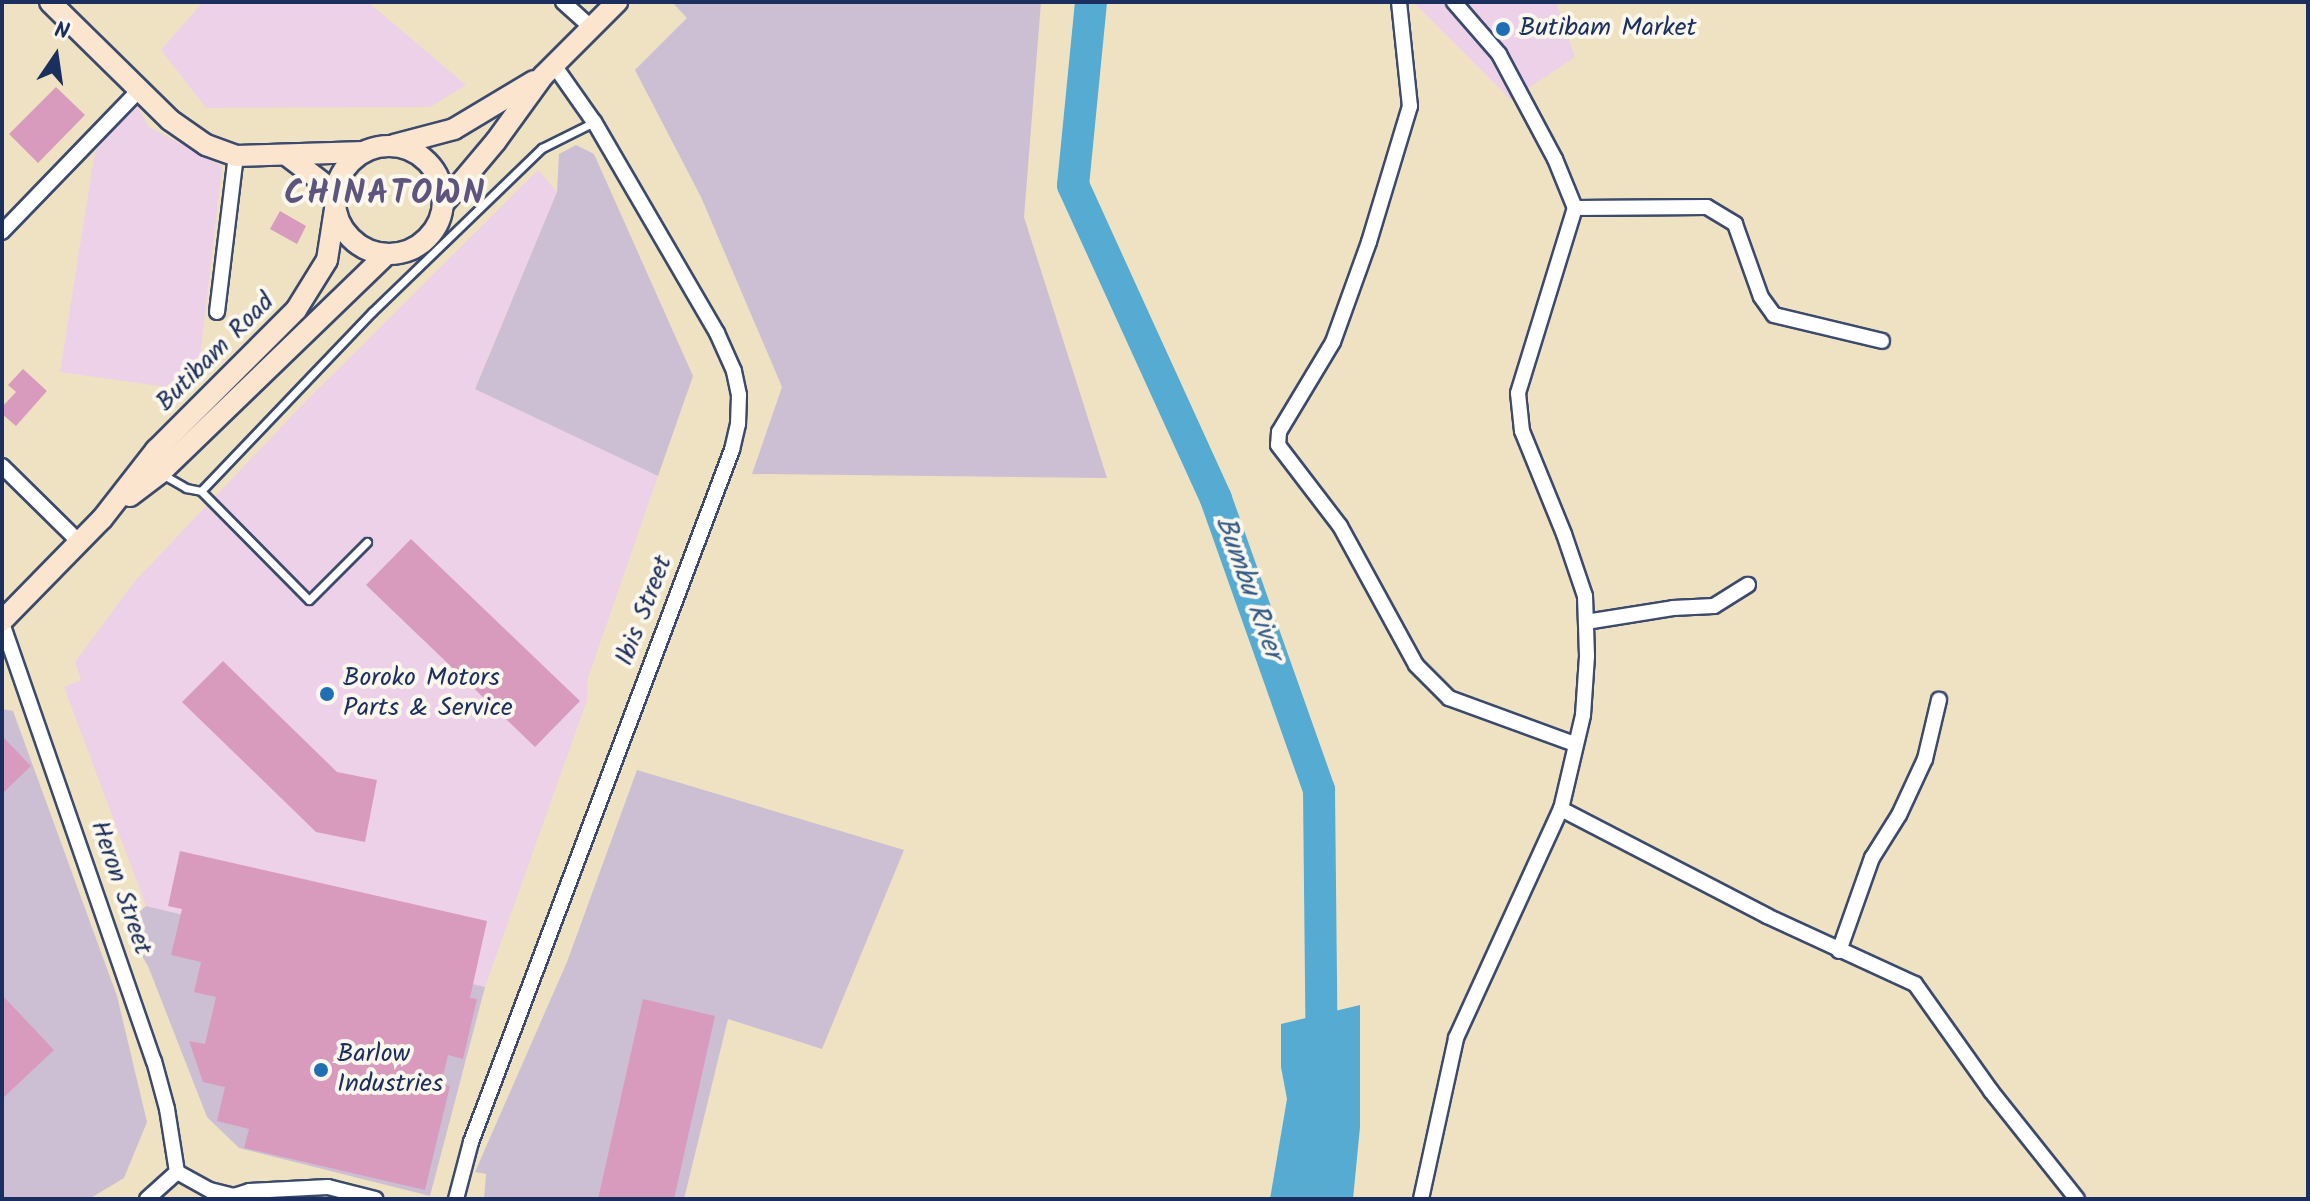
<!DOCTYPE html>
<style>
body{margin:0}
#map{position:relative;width:2310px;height:1201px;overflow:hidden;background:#eee2c3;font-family:Kalam,sans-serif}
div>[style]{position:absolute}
.built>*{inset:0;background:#edd1e9}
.industrial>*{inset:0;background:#ccbfd4}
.water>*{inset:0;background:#56abd2}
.river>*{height:32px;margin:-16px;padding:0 16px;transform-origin:16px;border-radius:16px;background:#56abd2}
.building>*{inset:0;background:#d99bbd}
.roads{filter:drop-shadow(2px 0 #3b4a6d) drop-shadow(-2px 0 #3b4a6d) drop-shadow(0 2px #3b4a6d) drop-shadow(0 -2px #3b4a6d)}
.lane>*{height:7px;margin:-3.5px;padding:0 3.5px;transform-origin:3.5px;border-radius:3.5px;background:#fff}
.street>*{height:14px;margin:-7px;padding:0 7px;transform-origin:7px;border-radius:7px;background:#fff}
.secondary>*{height:20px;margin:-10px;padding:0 10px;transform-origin:10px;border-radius:10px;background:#fbe5cf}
.secondary>.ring{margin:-10px;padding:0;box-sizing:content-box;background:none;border:20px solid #fbe5cf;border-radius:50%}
.dots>*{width:22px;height:22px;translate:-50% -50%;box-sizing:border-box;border:4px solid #fbf7ec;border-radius:50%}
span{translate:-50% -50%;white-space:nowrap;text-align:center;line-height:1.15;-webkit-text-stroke:8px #fbf7ec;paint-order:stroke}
.poi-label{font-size:26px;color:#1b2f5e}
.left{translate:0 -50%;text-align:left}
.street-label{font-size:26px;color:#1b2f5e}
.water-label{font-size:28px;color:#305a87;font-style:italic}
.district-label{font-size:34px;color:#5e557f;font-weight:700;letter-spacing:2px}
.frame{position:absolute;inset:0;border:4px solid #1b2f5e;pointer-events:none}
.north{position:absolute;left:16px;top:16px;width:80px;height:80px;-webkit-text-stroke:6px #fbf7ec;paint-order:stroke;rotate:13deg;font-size:22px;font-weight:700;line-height:32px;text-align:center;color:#1b2f5e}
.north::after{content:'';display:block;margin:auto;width:28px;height:36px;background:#1b2f5e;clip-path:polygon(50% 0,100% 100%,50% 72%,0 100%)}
</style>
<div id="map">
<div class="built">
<i style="clip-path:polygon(203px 2px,368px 2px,466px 85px,430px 107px,206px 108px,161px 50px)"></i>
<i style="clip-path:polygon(1413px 2px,1556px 2px,1575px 57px,1511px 100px)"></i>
<i style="clip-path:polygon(137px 105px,149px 127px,222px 166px,200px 357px,166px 387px,60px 372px,95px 151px)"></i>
<i style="clip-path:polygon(538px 170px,557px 192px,475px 388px,658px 476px,588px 678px,587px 700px,485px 987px,146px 906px,64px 687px,81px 680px,75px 662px,135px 581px,303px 404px)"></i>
</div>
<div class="industrial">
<i style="clip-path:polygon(672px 2px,1041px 2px,1024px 217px,1107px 478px,752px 474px,782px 387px,701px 197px,635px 70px,687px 18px)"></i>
<i style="clip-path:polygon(576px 145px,594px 154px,693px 376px,658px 476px,475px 389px,557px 192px,559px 154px)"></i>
<i style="clip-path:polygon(2px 709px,13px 711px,117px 996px,147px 1122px,124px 1178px,89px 1199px,2px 1199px)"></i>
<i style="clip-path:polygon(637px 770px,904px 850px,822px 1049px,728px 1019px,684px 1199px,484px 1199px,486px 1174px,475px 1172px,567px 962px)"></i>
<i style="clip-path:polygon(146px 906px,485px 987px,430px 1196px,239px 1148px,207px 1117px,148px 966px,124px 926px)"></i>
</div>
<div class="water">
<i style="clip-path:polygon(1360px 1005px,1360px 1127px,1353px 1199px,1270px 1199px,1287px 1099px,1281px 1067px,1281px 1024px)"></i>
</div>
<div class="river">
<i style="left:1091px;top:2px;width:184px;rotate:95.6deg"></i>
<i style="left:1073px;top:185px;width:345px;rotate:65.5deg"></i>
<i style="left:1216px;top:499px;width:309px;rotate:70.5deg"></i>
<i style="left:1319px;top:790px;width:267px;rotate:89.4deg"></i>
</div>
<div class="building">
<i style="clip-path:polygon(56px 87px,85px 115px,38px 163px,9px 134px)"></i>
<i style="clip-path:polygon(280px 211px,306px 226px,297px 244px,270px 229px)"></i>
<i style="clip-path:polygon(23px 369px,47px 391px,16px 426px,2px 414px,2px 407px,16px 392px,8px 385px)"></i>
<i style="clip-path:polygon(411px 539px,580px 701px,535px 747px,366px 585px)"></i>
<i style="clip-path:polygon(223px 661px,337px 772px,377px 780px,365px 842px,316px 832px,182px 702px)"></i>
<i style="clip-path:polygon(2px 736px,31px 766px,2px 794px)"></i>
<i style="clip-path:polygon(180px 851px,487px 921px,470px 998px,477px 999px,463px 1059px,448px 1055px,441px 1084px,450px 1086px,425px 1190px,244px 1148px,249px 1129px,217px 1121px,225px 1087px,203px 1082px,189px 1041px,205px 1044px,216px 997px,194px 992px,201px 962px,171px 955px,182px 909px,168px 906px)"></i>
<i style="clip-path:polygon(2px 995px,54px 1050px,2px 1099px)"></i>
<i style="clip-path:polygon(643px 999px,715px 1016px,674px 1199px,598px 1199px)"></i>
</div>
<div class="roads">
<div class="lane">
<i style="left:162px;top:474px;width:28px;rotate:30deg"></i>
<i style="left:186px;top:488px;width:15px;rotate:11deg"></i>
<i style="left:201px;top:491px;width:248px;rotate:-46.3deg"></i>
<i style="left:372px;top:312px;width:236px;rotate:-44deg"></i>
<i style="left:542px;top:148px;width:58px;rotate:-26.6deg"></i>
<i style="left:201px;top:491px;width:153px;rotate:45.3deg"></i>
<i style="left:309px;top:600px;width:82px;rotate:-45deg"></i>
</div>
<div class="street">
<i style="left:563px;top:2px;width:39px;rotate:42deg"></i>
<i style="left:1399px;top:2px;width:105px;rotate:84deg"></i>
<i style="left:1410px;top:106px;width:142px;rotate:106.8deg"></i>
<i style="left:1369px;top:242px;width:106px;rotate:109.8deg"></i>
<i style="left:1333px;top:342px;width:105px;rotate:121deg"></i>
<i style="left:1279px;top:432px;width:13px;rotate:94deg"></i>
<i style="left:1278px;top:445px;width:102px;rotate:52.6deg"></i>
<i style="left:1340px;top:526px;width:158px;rotate:61.3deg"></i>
<i style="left:1416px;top:665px;width:47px;rotate:45deg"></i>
<i style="left:1449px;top:698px;width:134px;rotate:20.1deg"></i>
<i style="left:1575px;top:208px;width:132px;rotate:-0.4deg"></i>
<i style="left:1707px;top:207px;width:33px;rotate:31deg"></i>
<i style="left:1735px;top:224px;width:77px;rotate:70.4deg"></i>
<i style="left:1761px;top:297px;width:22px;rotate:54deg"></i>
<i style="left:1774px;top:315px;width:111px;rotate:13.5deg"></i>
<i style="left:2px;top:232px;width:197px;rotate:-46deg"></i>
<i style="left:217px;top:312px;width:157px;rotate:-83.1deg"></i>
<i style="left:2px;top:466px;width:108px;rotate:44.6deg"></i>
<i style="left:1586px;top:622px;width:88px;rotate:-9.1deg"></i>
<i style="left:1673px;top:608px;width:41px;rotate:-2.8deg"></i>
<i style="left:1714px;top:606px;width:40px;rotate:-32deg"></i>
<i style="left:2px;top:623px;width:464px;rotate:70.9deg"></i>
<i style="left:154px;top:1061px;width:50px;rotate:74.8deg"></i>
<i style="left:167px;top:1109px;width:64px;rotate:81deg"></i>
<i style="left:1561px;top:809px;width:232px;rotate:27.4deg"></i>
<i style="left:1767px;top:916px;width:163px;rotate:24.7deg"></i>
<i style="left:1915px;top:984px;width:131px;rotate:54.6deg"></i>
<i style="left:1991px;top:1091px;width:138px;rotate:51.5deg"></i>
<i style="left:1839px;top:951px;width:99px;rotate:-70.5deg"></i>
<i style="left:1872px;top:858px;width:51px;rotate:-57.9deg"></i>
<i style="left:1899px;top:815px;width:62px;rotate:-65.1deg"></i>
<i style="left:1925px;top:759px;width:61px;rotate:-76.7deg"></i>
<i style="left:147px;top:1199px;width:40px;rotate:-42deg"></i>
<i style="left:177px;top:1172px;width:38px;rotate:29deg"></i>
<i style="left:210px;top:1190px;width:25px;rotate:14deg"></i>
<i style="left:234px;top:1196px;width:16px;rotate:-18deg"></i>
<i style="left:249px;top:1191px;width:79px;rotate:-2.9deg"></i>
<i style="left:328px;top:1187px;width:49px;rotate:14.3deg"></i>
<i style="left:456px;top:1199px;width:59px;rotate:-75.3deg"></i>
<i style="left:471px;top:1142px;width:740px;rotate:-69.34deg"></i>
<i style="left:732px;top:450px;width:27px;rotate:-77deg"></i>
<i style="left:738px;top:424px;width:29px;rotate:-88deg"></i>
<i style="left:739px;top:395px;width:25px;rotate:-102deg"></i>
<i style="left:734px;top:371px;width:42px;rotate:-114.1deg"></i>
<i style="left:717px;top:333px;width:244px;rotate:-120.2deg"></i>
<i style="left:594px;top:122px;width:70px;rotate:-125.1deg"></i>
<i style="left:1421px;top:1199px;width:165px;rotate:-77.7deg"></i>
<i style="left:1456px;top:1038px;width:252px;rotate:-65.4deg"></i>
<i style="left:1561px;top:809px;width:97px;rotate:-76.8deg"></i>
<i style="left:1583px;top:715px;width:59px;rotate:-86.1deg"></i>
<i style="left:1587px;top:656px;width:60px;rotate:-91.9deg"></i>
<i style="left:1585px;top:596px;width:65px;rotate:-108.7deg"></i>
<i style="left:1564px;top:534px;width:111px;rotate:-112.2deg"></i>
<i style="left:1522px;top:431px;width:38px;rotate:-96deg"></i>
<i style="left:1518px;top:393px;width:194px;rotate:-72.9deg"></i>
<i style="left:1575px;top:208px;width:53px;rotate:-112.2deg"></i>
<i style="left:1555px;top:159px;width:119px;rotate:-118.1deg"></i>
<i style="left:1499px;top:54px;width:69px;rotate:-130.9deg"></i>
</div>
<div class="secondary">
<i style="left:50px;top:2px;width:168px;rotate:44.5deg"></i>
<i style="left:170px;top:120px;width:44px;rotate:34.8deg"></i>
<i style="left:206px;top:145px;width:32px;rotate:20deg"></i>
<i style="left:236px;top:156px;width:128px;rotate:-1.8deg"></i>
<i style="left:394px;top:145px;width:62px;rotate:-14.9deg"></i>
<i style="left:454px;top:129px;width:93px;rotate:-31deg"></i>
<i class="ring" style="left:335px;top:146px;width:88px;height:88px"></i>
<i style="left:289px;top:157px;width:58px;rotate:37.3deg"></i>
<i style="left:443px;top:204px;width:82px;rotate:-49.9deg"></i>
<i style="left:496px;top:141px;width:80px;rotate:-54.1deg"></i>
<i style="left:543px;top:76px;width:105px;rotate:-45deg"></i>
<i style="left:130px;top:496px;width:38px;rotate:-37deg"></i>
<i style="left:160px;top:473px;width:315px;rotate:-44deg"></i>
<i style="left:2px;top:621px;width:143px;rotate:-45.6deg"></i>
<i style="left:102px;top:519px;width:88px;rotate:-52deg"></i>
<i style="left:156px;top:450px;width:198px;rotate:-45deg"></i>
<i style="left:296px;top:310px;width:59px;rotate:-58.2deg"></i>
<i style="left:327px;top:260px;width:52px;rotate:-81.1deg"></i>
</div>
</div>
<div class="dots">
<i style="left:1503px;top:29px;background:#1f6fb2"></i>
<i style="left:327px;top:694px;background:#1f6fb2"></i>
<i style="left:321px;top:1070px;background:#1f6fb2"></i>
</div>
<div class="poi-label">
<span class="left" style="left:1519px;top:29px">Butibam Market</span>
<span class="left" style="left:343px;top:694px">Boroko Motors<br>Parts &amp; Service</span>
<span class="left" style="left:337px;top:1070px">Barlow<br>Industries</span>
</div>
<div class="street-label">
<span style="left:216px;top:353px;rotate:-45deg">Butibam Road</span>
<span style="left:645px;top:611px;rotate:-69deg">Ibis Street</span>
<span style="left:120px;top:888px;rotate:71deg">Heron Street</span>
</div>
<div class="water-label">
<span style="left:1248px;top:588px;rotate:70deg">Bumbu River</span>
</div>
<div class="district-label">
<span style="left:385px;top:195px">CHINATOWN</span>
</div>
<div class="frame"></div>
<div class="north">N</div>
</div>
